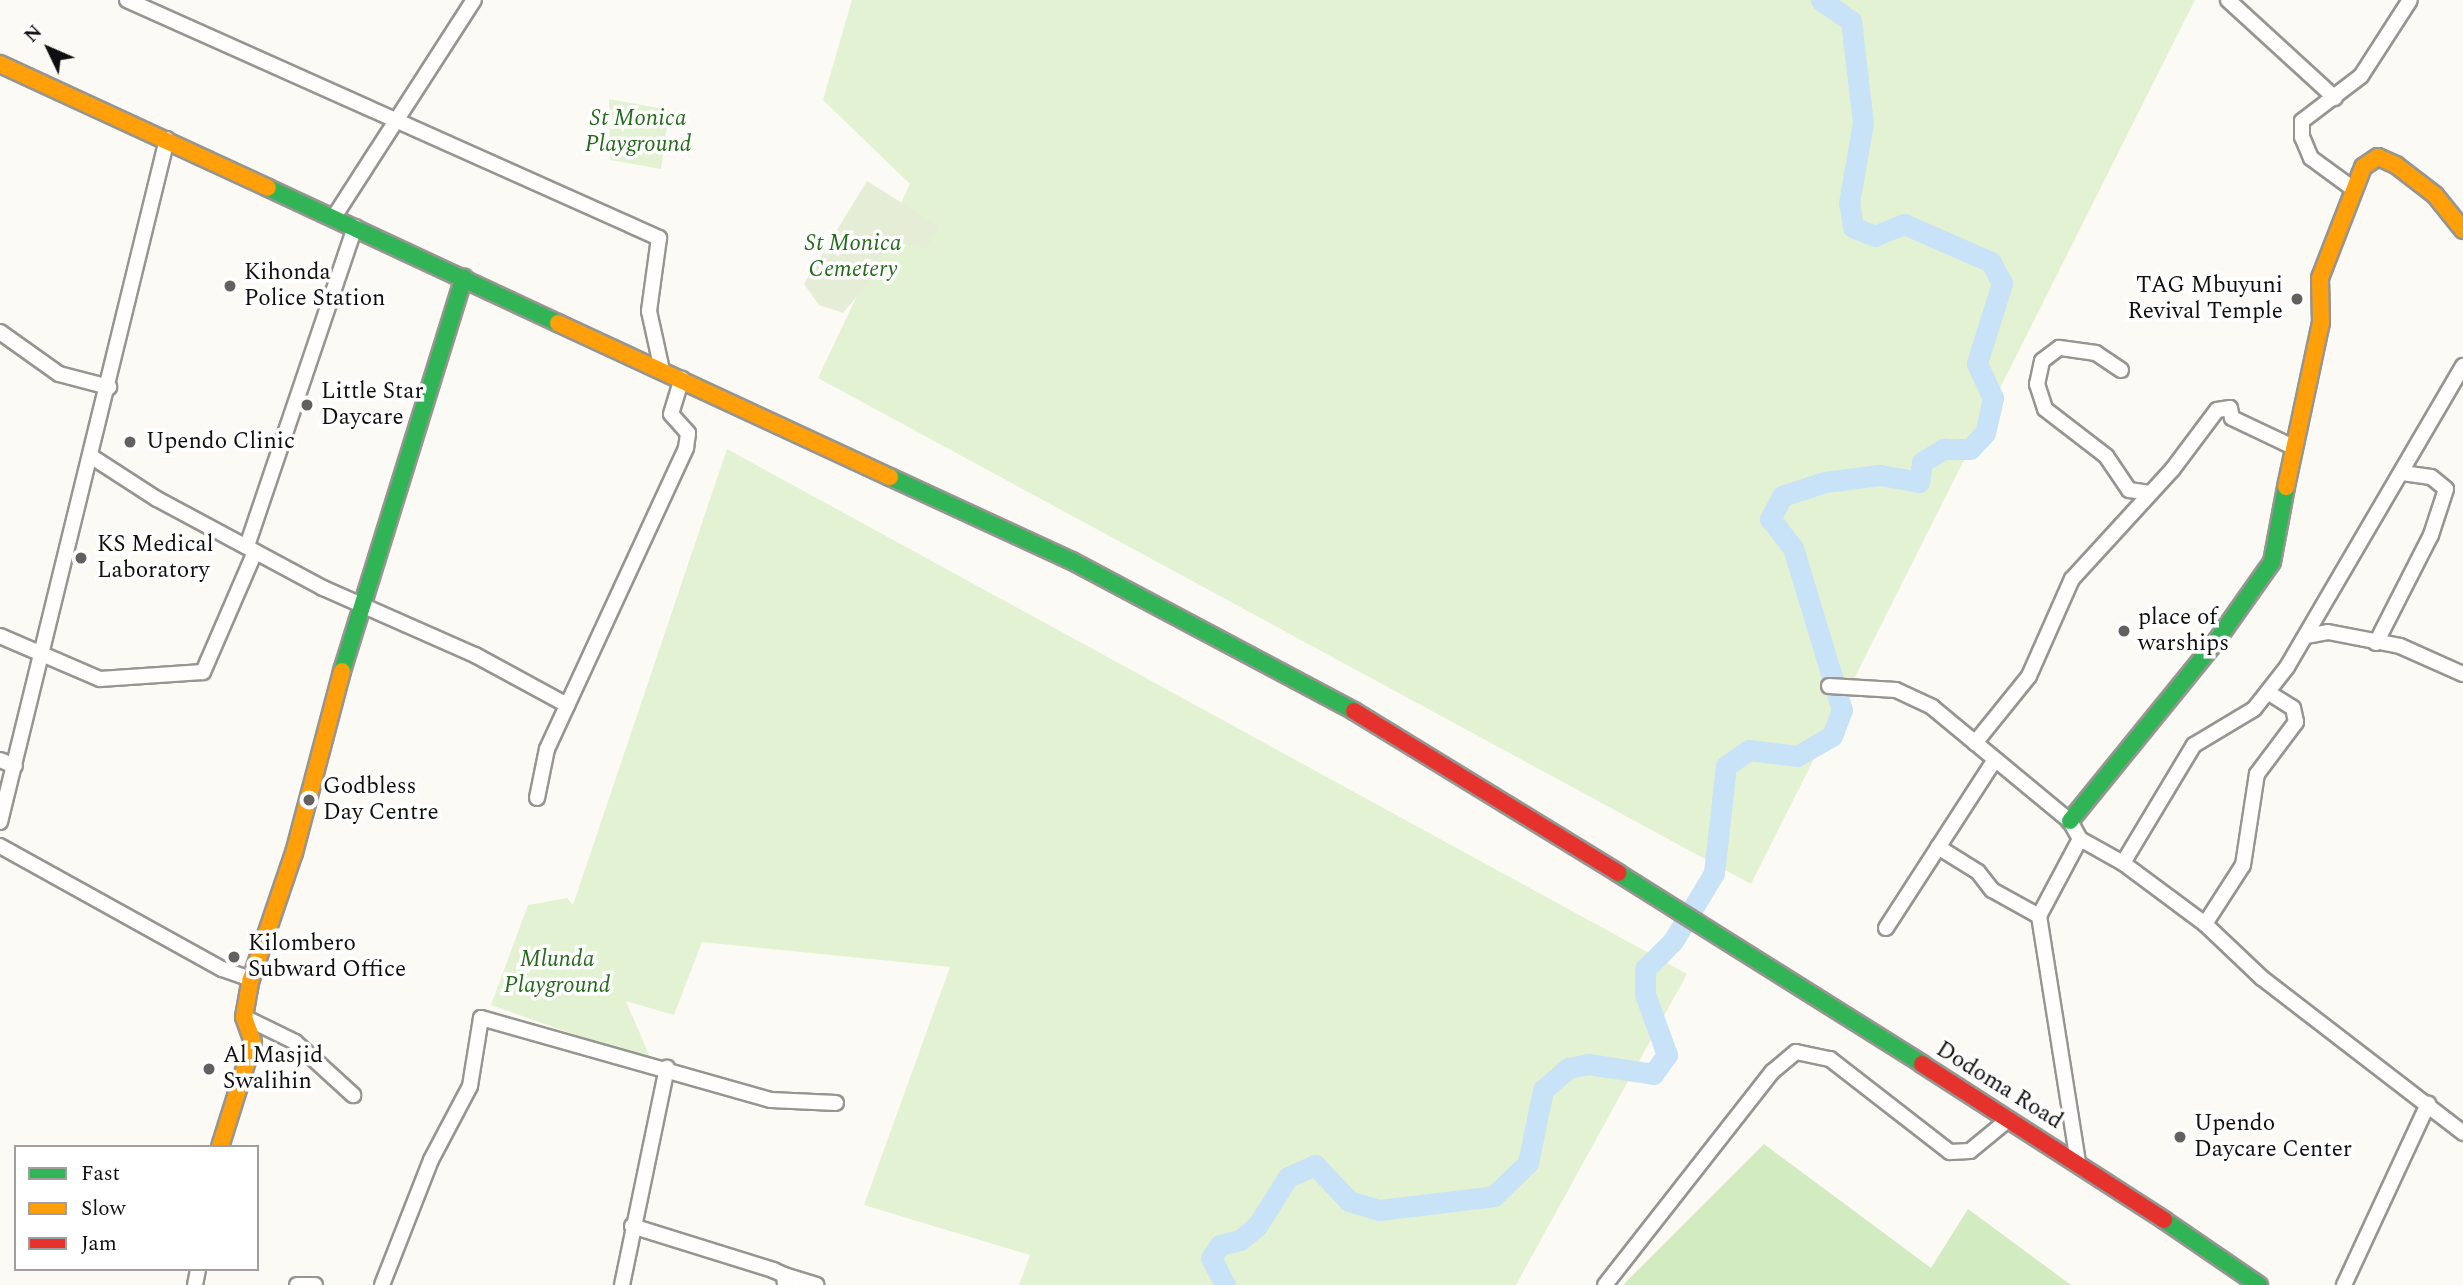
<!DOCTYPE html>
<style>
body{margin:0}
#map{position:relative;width:2463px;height:1285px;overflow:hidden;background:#fcfaf4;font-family:Spectral,serif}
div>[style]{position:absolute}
.green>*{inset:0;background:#e3f2d2}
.forest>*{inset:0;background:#d2ebc0}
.cemetery>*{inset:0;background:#e6edd7}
.river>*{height:21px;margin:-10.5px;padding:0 10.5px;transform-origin:10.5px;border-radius:10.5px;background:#c8e2f8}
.roads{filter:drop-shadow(2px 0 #969592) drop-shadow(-2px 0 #969592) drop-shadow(0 2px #969592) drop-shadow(0 -2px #969592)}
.street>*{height:14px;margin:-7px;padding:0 7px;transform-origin:7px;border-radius:7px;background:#fffefd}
.fast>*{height:16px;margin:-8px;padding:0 8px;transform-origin:8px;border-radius:8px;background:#30b455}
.slow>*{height:16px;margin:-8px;padding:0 8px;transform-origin:8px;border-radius:8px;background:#ff9f0a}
.jam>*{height:16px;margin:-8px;padding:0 8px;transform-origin:8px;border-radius:8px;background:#e5322d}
.dots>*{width:19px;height:19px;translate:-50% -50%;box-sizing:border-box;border:4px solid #fff;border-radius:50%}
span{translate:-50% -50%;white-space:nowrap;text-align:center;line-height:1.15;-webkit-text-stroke:7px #fff;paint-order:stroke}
.park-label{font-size:23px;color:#246b1a;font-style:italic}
.poi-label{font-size:23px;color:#0f0f0f}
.left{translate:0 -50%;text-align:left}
.right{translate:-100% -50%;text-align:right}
.street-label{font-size:23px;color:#0f0f0f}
.legend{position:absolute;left:14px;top:1145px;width:245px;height:126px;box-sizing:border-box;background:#fff;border:2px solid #9f9f9f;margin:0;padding:9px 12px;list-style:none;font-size:21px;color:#0f0f0f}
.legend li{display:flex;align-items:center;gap:14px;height:35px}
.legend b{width:35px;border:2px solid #9f9f9f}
.north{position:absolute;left:14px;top:14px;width:70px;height:70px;-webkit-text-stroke:5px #fff;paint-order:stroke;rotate:314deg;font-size:19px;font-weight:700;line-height:28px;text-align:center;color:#0f0f0f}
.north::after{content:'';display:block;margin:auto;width:24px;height:32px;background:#0f0f0f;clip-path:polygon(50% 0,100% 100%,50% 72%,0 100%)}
</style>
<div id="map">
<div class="green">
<i style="clip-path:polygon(852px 0,2195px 0,1751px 884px,818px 378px,910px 184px,823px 100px)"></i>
<i style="clip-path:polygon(609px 99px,669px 110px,661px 169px,610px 160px)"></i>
<i style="clip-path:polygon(727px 449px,1687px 974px,1516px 1285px,1019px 1285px,1030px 1255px,864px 1205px,950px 967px,702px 942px,674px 1015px,626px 1001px,652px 1062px,491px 1005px,528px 905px,567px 898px,573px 905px)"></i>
</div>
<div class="forest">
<i style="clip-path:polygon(1764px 1144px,1931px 1268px,1968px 1209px,2071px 1285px,1623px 1285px)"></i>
</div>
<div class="cemetery">
<i style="clip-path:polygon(867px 181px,939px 226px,925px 250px,885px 237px,878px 271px,843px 313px,819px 305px,804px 284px)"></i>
</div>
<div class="river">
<i style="left:1225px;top:1285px;width:30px;rotate:-117deg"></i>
<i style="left:1211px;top:1258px;width:16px;rotate:-55deg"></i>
<i style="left:1220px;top:1245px;width:21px;rotate:-14deg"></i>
<i style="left:1240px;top:1240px;width:22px;rotate:-39deg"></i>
<i style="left:1257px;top:1226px;width:58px;rotate:-57.7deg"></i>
<i style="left:1288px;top:1177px;width:30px;rotate:-24deg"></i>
<i style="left:1315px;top:1165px;width:50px;rotate:46.6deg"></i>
<i style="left:1349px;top:1201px;width:31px;rotate:17deg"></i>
<i style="left:1379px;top:1210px;width:116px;rotate:-6.9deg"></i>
<i style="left:1494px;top:1196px;width:47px;rotate:-44.1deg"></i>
<i style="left:1528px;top:1163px;width:75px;rotate:-78.4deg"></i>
<i style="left:1543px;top:1090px;width:33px;rotate:-41deg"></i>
<i style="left:1568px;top:1068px;width:20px;rotate:-11deg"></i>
<i style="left:1588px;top:1064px;width:66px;rotate:8.7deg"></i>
<i style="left:1653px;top:1074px;width:24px;rotate:-54deg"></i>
<i style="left:1667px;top:1055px;width:65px;rotate:-109.8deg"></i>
<i style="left:1645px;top:994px;width:25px;rotate:-90deg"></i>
<i style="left:1645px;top:969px;width:40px;rotate:-45deg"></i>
<i style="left:1673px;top:941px;width:79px;rotate:-58.9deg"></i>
<i style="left:1714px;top:873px;width:108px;rotate:-83.6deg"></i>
<i style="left:1726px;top:766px;width:28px;rotate:-35deg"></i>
<i style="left:1749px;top:750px;width:48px;rotate:7.1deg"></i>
<i style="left:1797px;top:756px;width:40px;rotate:-29.7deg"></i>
<i style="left:1832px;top:736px;width:28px;rotate:-69deg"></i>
<i style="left:1842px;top:710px;width:169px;rotate:-106.8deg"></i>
<i style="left:1793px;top:548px;width:37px;rotate:-128deg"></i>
<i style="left:1770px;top:519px;width:26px;rotate:-62deg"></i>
<i style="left:1782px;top:496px;width:45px;rotate:-18deg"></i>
<i style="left:1825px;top:482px;width:55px;rotate:-7.3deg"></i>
<i style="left:1880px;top:475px;width:40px;rotate:10deg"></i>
<i style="left:1919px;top:482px;width:20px;rotate:-81deg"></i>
<i style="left:1922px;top:462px;width:26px;rotate:-31deg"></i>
<i style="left:1944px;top:449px;width:26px"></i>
<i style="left:1970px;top:449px;width:22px;rotate:-47deg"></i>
<i style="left:1985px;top:433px;width:36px;rotate:-77deg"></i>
<i style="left:1993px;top:398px;width:38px;rotate:-115deg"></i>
<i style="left:1977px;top:363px;width:84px;rotate:-72.6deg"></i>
<i style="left:2002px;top:283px;width:24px;rotate:-118deg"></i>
<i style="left:1991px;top:262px;width:95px;rotate:-156.4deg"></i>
<i style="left:1904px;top:224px;width:31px;rotate:158deg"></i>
<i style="left:1875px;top:236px;width:24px;rotate:-158deg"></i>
<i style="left:1853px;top:227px;width:24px;rotate:-99deg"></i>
<i style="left:1849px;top:203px;width:81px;rotate:-80.1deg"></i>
<i style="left:1863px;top:123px;width:103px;rotate:-96.7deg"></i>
<i style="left:1851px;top:21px;width:37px;rotate:-145deg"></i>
</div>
<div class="roads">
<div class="street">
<i style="left:127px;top:0;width:583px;rotate:24.1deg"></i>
<i style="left:659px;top:238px;width:74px;rotate:97.8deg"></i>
<i style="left:649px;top:311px;width:60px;rotate:77.6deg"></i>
<i style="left:2228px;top:0;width:145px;rotate:42.5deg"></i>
<i style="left:2352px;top:188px;width:51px;rotate:-143.8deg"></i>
<i style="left:2311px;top:158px;width:23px;rotate:-113deg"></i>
<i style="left:2302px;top:137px;width:16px;rotate:-90deg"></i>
<i style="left:2302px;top:121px;width:74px;rotate:-37.3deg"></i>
<i style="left:2361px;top:76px;width:90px;rotate:-57.2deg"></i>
<i style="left:334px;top:217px;width:258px;rotate:-57.2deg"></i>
<i style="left:0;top:332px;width:72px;rotate:35.4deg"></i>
<i style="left:59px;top:374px;width:52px;rotate:14.6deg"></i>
<i style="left:2121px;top:370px;width:30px;rotate:-146deg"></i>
<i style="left:2096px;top:353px;width:37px;rotate:-172deg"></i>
<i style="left:2059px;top:348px;width:21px;rotate:143deg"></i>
<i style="left:2042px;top:361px;width:24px;rotate:102deg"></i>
<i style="left:2037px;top:384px;width:26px;rotate:72deg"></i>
<i style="left:2045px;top:409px;width:77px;rotate:37.6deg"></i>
<i style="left:2106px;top:456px;width:41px;rotate:55.9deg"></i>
<i style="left:2129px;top:490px;width:21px;rotate:8deg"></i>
<i style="left:92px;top:457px;width:77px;rotate:32.9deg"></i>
<i style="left:157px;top:499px;width:188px;rotate:28.2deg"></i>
<i style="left:323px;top:588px;width:166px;rotate:23.8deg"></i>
<i style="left:475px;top:655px;width:105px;rotate:28.5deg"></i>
<i style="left:247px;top:546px;width:337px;rotate:-71.3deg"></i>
<i style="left:0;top:636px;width:109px;rotate:23.3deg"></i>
<i style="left:100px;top:679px;width:103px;rotate:-3.9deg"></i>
<i style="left:203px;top:672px;width:131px;rotate:-66.6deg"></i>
<i style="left:2306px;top:636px;width:22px;rotate:-10deg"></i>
<i style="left:2328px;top:632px;width:73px;rotate:11deg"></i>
<i style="left:2400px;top:646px;width:69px;rotate:24deg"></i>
<i style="left:2376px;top:643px;width:121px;rotate:-63deg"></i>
<i style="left:2431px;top:535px;width:48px;rotate:-71.9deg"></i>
<i style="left:2446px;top:489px;width:19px;rotate:-141deg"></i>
<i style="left:2431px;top:477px;width:29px;rotate:-172deg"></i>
<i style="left:1829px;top:686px;width:67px;rotate:3.4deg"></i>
<i style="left:1896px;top:690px;width:40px;rotate:25deg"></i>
<i style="left:1932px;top:707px;width:179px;rotate:39.6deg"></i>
<i style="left:2070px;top:821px;width:21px;rotate:61deg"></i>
<i style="left:2080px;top:839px;width:49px;rotate:29.2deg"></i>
<i style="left:2123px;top:863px;width:102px;rotate:36.6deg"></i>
<i style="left:2205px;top:924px;width:79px;rotate:43.5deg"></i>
<i style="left:2262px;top:978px;width:254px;rotate:37.6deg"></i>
<i style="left:1975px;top:743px;width:86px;rotate:-51.1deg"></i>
<i style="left:2029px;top:676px;width:106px;rotate:-66.1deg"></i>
<i style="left:2072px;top:579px;width:148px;rotate:-47.5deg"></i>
<i style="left:2172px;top:470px;width:75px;rotate:-53.1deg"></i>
<i style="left:2217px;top:410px;width:13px;rotate:-9deg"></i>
<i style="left:2230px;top:408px;width:10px;rotate:79deg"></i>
<i style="left:2232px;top:418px;width:65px;rotate:25.4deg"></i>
<i style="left:0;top:760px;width:16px;rotate:22deg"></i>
<i style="left:537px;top:798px;width:50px;rotate:-78.5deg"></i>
<i style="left:547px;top:749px;width:332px;rotate:-65.2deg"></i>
<i style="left:686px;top:448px;width:15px;rotate:-82deg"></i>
<i style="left:688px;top:433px;width:25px;rotate:-132deg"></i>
<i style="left:671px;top:414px;width:37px;rotate:-73deg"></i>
<i style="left:0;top:822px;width:703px;rotate:-76.26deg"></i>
<i style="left:0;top:846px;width:254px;rotate:29deg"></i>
<i style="left:222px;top:969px;width:31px;rotate:19deg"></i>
<i style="left:1938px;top:847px;width:47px;rotate:32deg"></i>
<i style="left:1978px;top:872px;width:23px;rotate:52deg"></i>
<i style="left:1992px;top:890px;width:54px;rotate:29deg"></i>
<i style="left:2123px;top:863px;width:138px;rotate:-59deg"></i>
<i style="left:2194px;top:745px;width:70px;rotate:-31deg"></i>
<i style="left:2254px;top:709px;width:53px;rotate:-51.8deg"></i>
<i style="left:2287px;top:667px;width:349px;rotate:-59.7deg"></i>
<i style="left:2205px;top:924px;width:70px;rotate:-57.2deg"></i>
<i style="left:2243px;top:865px;width:92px;rotate:-81.3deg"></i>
<i style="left:2257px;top:774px;width:65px;rotate:-53.1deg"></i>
<i style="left:2296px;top:722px;width:14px;rotate:-102deg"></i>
<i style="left:2293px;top:708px;width:28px;rotate:-148deg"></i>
<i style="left:1886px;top:928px;width:199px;rotate:-57.1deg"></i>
<i style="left:244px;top:1017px;width:57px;rotate:26.1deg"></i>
<i style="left:295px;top:1042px;width:79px;rotate:42.4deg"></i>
<i style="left:2078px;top:1162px;width:249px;rotate:-99deg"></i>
<i style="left:2039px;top:916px;width:87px;rotate:-62deg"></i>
<i style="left:632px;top:1226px;width:148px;rotate:17.3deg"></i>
<i style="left:773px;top:1270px;width:12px;rotate:24deg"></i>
<i style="left:784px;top:1275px;width:10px;rotate:84deg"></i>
<i style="left:784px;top:1275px;width:34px;rotate:17deg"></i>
<i style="left:195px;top:1285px;width:16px;rotate:-79deg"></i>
<i style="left:297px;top:1285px;width:18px"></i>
<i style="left:382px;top:1285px;width:134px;rotate:-68.6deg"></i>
<i style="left:431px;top:1160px;width:84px;rotate:-62.2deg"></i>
<i style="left:470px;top:1086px;width:69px;rotate:-80.8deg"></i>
<i style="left:481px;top:1018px;width:301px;rotate:15.8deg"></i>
<i style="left:771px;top:1100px;width:65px;rotate:2.6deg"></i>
<i style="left:622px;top:1285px;width:222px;rotate:-78.3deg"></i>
<i style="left:1605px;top:1285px;width:271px;rotate:-51.9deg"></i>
<i style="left:1772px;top:1072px;width:31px;rotate:-40deg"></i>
<i style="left:1796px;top:1052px;width:35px;rotate:12deg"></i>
<i style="left:1830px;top:1059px;width:152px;rotate:37.8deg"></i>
<i style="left:1950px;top:1152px;width:20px;rotate:-3deg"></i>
<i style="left:1970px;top:1151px;width:50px;rotate:-39.4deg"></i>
<i style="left:2344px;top:1285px;width:200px;rotate:-65.1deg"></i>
</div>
<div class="fast">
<i style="left:268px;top:188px;width:320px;rotate:25deg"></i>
<i style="left:890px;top:477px;width:200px;rotate:24.8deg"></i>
<i style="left:1072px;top:561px;width:319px;rotate:28deg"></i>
<i style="left:342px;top:671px;width:412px;rotate:-72.8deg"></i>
<i style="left:2070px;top:821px;width:233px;rotate:-50.9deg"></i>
<i style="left:2217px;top:640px;width:95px;rotate:-54.8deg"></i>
<i style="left:2272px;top:562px;width:76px;rotate:-79.4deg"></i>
<i style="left:1618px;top:873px;width:359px;rotate:32.1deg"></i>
<i style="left:2164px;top:1220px;width:115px;rotate:34.4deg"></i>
</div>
<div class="slow">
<i style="left:0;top:64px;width:295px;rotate:24.8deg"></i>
<i style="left:558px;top:323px;width:366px;rotate:24.9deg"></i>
<i style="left:2286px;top:487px;width:168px;rotate:-78deg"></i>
<i style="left:2321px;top:323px;width:45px;rotate:-91.3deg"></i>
<i style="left:2320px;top:278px;width:119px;rotate:-68.8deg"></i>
<i style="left:2363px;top:167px;width:18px;rotate:-34deg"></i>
<i style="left:2378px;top:157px;width:20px;rotate:24deg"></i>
<i style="left:2396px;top:165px;width:49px;rotate:37.6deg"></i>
<i style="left:2435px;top:195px;width:45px;rotate:51.3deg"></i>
<i style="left:220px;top:1147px;width:110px;rotate:-72.6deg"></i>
<i style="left:253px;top:1042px;width:27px;rotate:-110deg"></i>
<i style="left:244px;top:1017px;width:39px;rotate:-80deg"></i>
<i style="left:251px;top:979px;width:133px;rotate:-71.2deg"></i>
<i style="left:294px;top:853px;width:188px;rotate:-75.2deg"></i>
</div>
<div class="jam">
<i style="left:1354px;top:711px;width:310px;rotate:31.5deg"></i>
<i style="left:1922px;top:1064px;width:288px;rotate:32.8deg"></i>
</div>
</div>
<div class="dots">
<i style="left:230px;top:286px;background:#62615f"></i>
<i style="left:2297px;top:299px;background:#62615f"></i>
<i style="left:307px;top:405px;background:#62615f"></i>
<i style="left:130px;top:442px;background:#62615f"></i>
<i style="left:81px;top:558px;background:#62615f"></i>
<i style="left:2124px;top:631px;background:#62615f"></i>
<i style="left:309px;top:800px;background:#62615f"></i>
<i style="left:234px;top:957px;background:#62615f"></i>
<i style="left:209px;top:1069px;background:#62615f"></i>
<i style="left:2180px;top:1137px;background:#62615f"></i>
</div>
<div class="park-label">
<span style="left:638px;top:132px">St Monica<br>Playground</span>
<span style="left:853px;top:257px">St Monica<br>Cemetery</span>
<span style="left:557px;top:973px">Mlunda<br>Playground</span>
</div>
<div class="poi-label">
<span class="left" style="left:244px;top:286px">Kihonda<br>Police Station</span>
<span class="right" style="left:2283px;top:299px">TAG Mbuyuni<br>Revival Temple</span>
<span class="left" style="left:321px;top:405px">Little Star<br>Daycare</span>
<span class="left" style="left:146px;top:442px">Upendo Clinic</span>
<span class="left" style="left:97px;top:558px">KS Medical<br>Laboratory</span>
<span class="left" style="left:2138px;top:631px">place of<br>warships</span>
<span class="left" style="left:323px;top:800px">Godbless<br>Day Centre</span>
<span class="left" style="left:248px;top:957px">Kilombero<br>Subward Office</span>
<span class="left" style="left:223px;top:1069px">Al Masjid<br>Swalihin</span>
<span class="left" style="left:2194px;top:1137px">Upendo<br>Daycare Center</span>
</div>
<div class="street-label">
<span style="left:1999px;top:1086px;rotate:32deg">Dodoma Road</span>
</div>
<ul class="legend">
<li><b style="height:9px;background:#30b455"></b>Fast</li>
<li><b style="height:9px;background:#ff9f0a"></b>Slow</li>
<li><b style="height:9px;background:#e5322d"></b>Jam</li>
</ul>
<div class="north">N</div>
</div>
